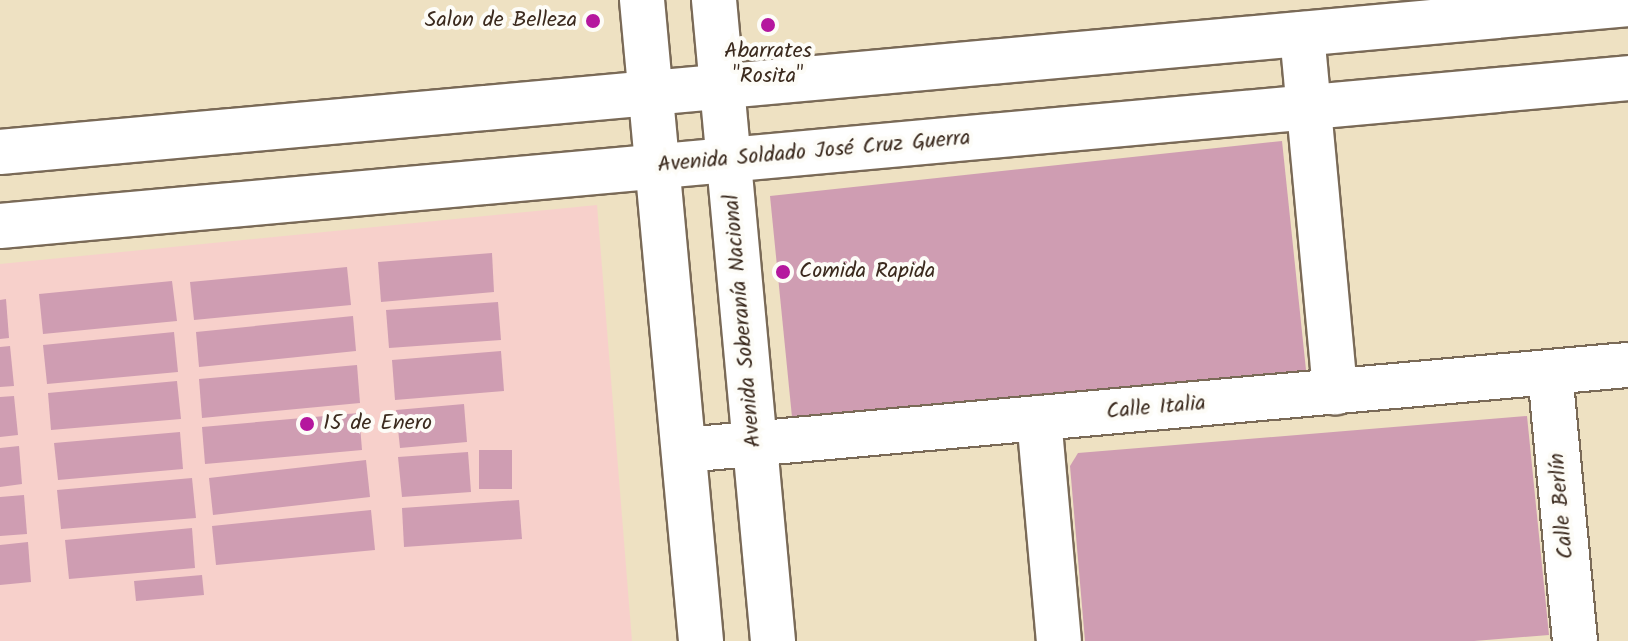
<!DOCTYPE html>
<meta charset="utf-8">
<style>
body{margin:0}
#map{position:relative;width:1628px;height:641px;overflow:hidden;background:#eee1c2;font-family:Kalam,sans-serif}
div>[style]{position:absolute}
.built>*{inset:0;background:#f7d0cb}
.building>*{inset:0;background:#cf9db2}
.roads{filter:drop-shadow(2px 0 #7a6a57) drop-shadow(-2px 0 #7a6a57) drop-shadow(0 2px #7a6a57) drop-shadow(0 -2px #7a6a57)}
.minor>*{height:44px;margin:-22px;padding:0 22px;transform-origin:22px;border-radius:22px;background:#fff}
.dots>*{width:22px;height:22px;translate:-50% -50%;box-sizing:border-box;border:4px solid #fdfcf7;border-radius:50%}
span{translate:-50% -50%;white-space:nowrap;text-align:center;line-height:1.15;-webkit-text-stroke:8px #fdfcf7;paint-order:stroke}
.poi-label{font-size:22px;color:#3b2a1e}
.right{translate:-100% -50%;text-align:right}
.left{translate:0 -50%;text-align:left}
.street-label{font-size:22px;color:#3b2a1e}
</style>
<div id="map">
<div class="built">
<i style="clip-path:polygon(597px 205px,632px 641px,0 641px,0 264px)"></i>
</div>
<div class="building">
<i style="clip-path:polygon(1282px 141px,1306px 370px,792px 417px,770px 196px)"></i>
<i style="clip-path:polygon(492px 253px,494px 292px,381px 302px,378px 262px)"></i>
<i style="clip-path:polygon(347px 267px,351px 305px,194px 320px,190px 282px)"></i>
<i style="clip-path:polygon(172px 281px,177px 321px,43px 334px,39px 294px)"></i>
<i style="clip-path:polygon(6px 299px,9px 338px,0 339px,0 300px)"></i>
<i style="clip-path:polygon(498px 302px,501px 340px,389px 348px,386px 310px)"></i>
<i style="clip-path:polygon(353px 316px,356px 351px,199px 367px,196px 332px)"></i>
<i style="clip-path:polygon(174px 332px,178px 372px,47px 384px,43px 345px)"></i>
<i style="clip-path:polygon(10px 346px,14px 386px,0 387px,0 347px)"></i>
<i style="clip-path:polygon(501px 351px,504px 391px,395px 400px,392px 360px)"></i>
<i style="clip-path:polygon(357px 365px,360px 403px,202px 418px,199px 379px)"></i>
<i style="clip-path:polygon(177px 381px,181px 419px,51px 430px,48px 393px)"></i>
<i style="clip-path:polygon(14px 396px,18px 435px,0 437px,0 397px)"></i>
<i style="clip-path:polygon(464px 404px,467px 442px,400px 448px,396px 410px)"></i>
<i style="clip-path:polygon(359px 413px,362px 450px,205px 464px,202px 427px)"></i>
<i style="clip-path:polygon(1527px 416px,1549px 635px,1474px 641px,1085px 641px,1070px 466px,1078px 453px)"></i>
<i style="clip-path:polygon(180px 432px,183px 469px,58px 480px,54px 443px)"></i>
<i style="clip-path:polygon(19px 446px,22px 484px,0 487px,0 448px)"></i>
<i style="clip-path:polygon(479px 450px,512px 450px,512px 489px,479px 489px)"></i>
<i style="clip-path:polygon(468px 452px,471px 492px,402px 497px,398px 457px)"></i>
<i style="clip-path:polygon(366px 460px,370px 497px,213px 515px,209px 478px)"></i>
<i style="clip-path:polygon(192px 478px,196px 518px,61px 529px,57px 490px)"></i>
<i style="clip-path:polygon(24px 495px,27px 534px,0 536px,0 497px)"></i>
<i style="clip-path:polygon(519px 500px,522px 539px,404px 547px,402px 508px)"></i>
<i style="clip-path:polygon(371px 510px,375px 550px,216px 565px,212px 526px)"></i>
<i style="clip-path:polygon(192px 528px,195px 568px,69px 579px,65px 540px)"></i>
<i style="clip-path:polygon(28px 542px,31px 582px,0 585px,0 545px)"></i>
<i style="clip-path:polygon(202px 575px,204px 595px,136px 601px,134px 581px)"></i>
</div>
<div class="roads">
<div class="minor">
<i style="left:642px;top:0;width:644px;rotate:84.74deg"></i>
<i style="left:714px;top:0;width:644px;rotate:84.74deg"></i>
<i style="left:1302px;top:34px;width:360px;rotate:84.7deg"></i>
<i style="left:0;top:152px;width:1635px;rotate:-5.19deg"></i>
<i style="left:0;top:226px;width:1635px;rotate:-5.19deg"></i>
<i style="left:1550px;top:372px;width:270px;rotate:84.7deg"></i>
<i style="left:1039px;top:418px;width:224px;rotate:84.9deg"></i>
<i style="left:684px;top:450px;width:948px;rotate:-5.15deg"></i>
</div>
</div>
<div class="dots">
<i style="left:593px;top:21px;background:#b5179e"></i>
<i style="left:768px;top:25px;background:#b5179e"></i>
<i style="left:783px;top:272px;background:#b5179e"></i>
<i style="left:307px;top:424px;background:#b5179e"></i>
</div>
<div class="poi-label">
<span class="right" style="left:577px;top:21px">Salon de Belleza</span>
<span style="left:768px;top:64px">Abarrates<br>"Rosita"</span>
<span class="left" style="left:799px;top:272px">Comida Rapida</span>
<span class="left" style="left:323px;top:424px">15 de Enero</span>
</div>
<div class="street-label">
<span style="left:814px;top:152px;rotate:-5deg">Avenida Soldado José Cruz Guerra</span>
<span style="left:743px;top:321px;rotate:-95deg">Avenida Soberanía Nacional</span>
<span style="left:1156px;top:408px;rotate:-5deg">Calle Italia</span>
<span style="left:1562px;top:506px;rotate:-95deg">Calle Berlín</span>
</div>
</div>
